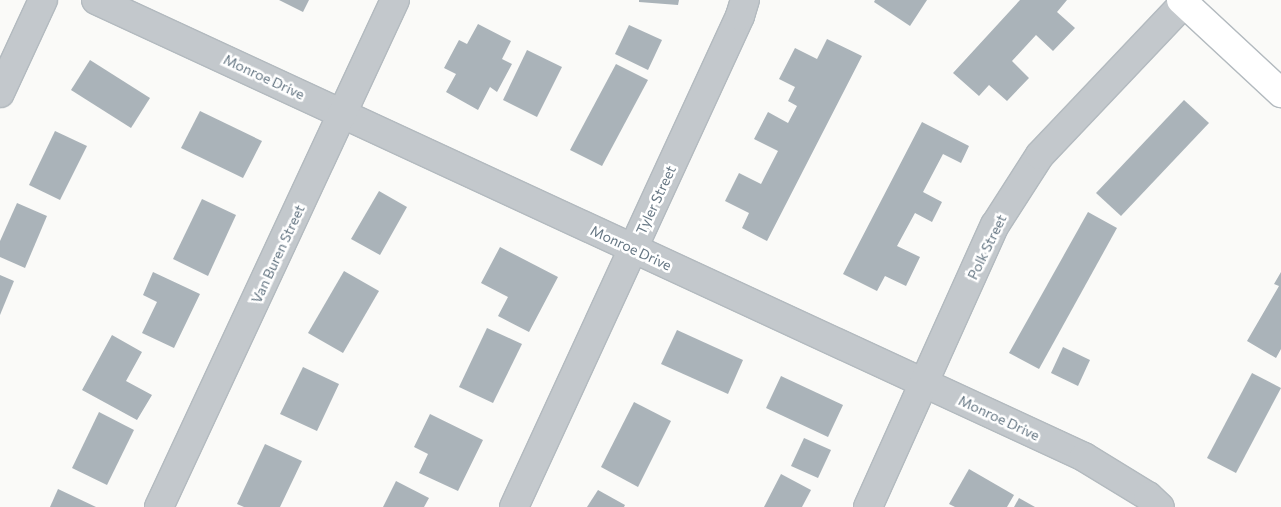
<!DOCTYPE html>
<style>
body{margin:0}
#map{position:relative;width:1281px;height:507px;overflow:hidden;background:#fafaf8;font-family:Commissioner,sans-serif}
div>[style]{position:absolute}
.building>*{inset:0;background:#aab3b9}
.roads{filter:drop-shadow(1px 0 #b3babf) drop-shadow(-1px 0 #b3babf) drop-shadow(0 1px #b3babf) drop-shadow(0 -1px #b3babf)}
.street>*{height:28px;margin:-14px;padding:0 14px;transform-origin:14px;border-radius:14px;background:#c3c8cc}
.secondary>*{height:28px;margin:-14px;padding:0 14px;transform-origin:14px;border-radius:14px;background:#fff}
span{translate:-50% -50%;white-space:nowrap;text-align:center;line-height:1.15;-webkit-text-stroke:5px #fff;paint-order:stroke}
.street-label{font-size:14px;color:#657683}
</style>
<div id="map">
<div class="building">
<i style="clip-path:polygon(279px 0,309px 0,303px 12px)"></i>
<i style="clip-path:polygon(639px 0,679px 0,678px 5px,639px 2px)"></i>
<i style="clip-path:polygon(875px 0,927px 0,910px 26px,874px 2px)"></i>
<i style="clip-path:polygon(1020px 0,1067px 0,1057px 12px,1075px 28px,1053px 51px,1036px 35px,1012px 61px,1029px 78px,1007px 101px,989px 85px,979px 96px,953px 73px)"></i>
<i style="clip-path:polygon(478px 24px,511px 41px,502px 59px,512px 64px,497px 92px,490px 87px,478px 110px,446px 92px,456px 74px,444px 68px,459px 40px,467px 44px)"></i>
<i style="clip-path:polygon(629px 25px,662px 40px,648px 70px,615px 54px)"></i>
<i style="clip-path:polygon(827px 39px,862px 56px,767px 241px,742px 228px,749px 213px,725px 201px,739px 173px,761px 184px,778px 151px,754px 139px,768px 112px,788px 123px,797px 106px,788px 101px,795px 87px,779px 79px,795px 48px,817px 59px)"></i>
<i style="clip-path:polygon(527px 50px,562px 67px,537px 117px,503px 100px)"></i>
<i style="clip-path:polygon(90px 60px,150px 98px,131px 128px,71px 90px)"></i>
<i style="clip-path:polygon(616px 64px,648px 80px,602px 166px,570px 150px)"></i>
<i style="clip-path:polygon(1184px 100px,1209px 123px,1121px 216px,1096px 193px)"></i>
<i style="clip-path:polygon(200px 111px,262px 141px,243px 178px,181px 148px)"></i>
<i style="clip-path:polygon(922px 122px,969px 146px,961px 163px,943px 154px,923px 192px,942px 202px,932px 222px,915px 213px,897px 246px,920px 257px,906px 286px,885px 276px,877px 291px,843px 274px)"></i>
<i style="clip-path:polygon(55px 131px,87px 146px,60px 200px,29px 185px)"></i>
<i style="clip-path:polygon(379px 191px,407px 207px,380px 255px,351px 239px)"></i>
<i style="clip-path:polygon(202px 199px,236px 215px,208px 276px,173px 259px)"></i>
<i style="clip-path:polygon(17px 203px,47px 216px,25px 268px,0 257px,0 241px)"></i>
<i style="clip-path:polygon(1088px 212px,1117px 228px,1039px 369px,1009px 353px)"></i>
<i style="clip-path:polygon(500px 247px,558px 277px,529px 332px,498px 316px,508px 297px,481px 283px)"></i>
<i style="clip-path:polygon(344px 271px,379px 291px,343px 353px,308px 333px)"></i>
<i style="clip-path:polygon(153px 272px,200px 294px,174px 348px,142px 333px,157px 302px,143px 295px)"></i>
<i style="clip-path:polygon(1281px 272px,1281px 349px,1276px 358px,1247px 341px,1279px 286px,1274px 284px)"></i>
<i style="clip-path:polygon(0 275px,14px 281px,0 315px)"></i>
<i style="clip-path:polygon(487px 328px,522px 344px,493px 403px,459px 387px)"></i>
<i style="clip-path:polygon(677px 330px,743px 360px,728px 394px,661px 364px)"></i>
<i style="clip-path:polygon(112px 335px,142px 352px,126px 381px,152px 395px,137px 420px,82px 390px)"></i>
<i style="clip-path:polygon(1063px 347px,1090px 360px,1078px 386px,1051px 373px)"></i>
<i style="clip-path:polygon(303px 367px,339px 384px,317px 431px,280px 414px)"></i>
<i style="clip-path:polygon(1252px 373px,1281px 388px,1236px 473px,1207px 458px)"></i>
<i style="clip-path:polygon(781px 376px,843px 405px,828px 437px,766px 408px)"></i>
<i style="clip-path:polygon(634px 402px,671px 421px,638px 487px,601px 467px)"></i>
<i style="clip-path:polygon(99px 412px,134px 430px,107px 485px,72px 468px)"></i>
<i style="clip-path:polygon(430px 414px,483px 440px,458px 491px,419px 473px,428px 454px,414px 447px)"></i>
<i style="clip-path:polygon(804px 438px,831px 450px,818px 478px,791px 466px)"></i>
<i style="clip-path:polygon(265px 444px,302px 461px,280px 507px,244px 507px,237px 504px)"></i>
<i style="clip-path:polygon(969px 469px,1014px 495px,1007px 507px,955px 507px,949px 504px)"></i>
<i style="clip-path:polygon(781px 474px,811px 490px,802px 507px,764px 507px)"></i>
<i style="clip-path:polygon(396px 481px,429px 498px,424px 507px,383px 507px)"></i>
<i style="clip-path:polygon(58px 489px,96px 507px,50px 507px)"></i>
<i style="clip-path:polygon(598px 490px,625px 505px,624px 507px,587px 507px)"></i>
<i style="clip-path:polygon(1019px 498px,1035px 507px,1014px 507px)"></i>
</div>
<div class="roads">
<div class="street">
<i style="left:96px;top:0;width:1089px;rotate:24.82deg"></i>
<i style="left:1084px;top:457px;width:75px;rotate:31.4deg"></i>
<i style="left:1148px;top:496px;width:16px;rotate:43deg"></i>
<i style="left:0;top:93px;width:102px;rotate:-65.2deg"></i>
<i style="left:159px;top:507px;width:559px;rotate:-65.04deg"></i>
<i style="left:514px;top:507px;width:541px;rotate:-65.28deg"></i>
<i style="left:740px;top:16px;width:17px;rotate:-73deg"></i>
<i style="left:868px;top:507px;width:309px;rotate:-65.8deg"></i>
<i style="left:995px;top:225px;width:83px;rotate:-57.3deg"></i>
<i style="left:1040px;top:155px;width:209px;rotate:-46.5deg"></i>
</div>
<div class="secondary">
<i style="left:1181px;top:0;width:137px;rotate:42.9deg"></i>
</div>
</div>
<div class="street-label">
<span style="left:264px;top:77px;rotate:25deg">Monroe Drive</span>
<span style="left:656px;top:200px;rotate:-65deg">Tyler Street</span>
<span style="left:987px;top:247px;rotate:-64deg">Polk Street</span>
<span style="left:631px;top:248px;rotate:25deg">Monroe Drive</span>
<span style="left:278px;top:254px;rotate:-65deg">Van Buren Street</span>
<span style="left:999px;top:418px;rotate:25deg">Monroe Drive</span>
</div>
</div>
